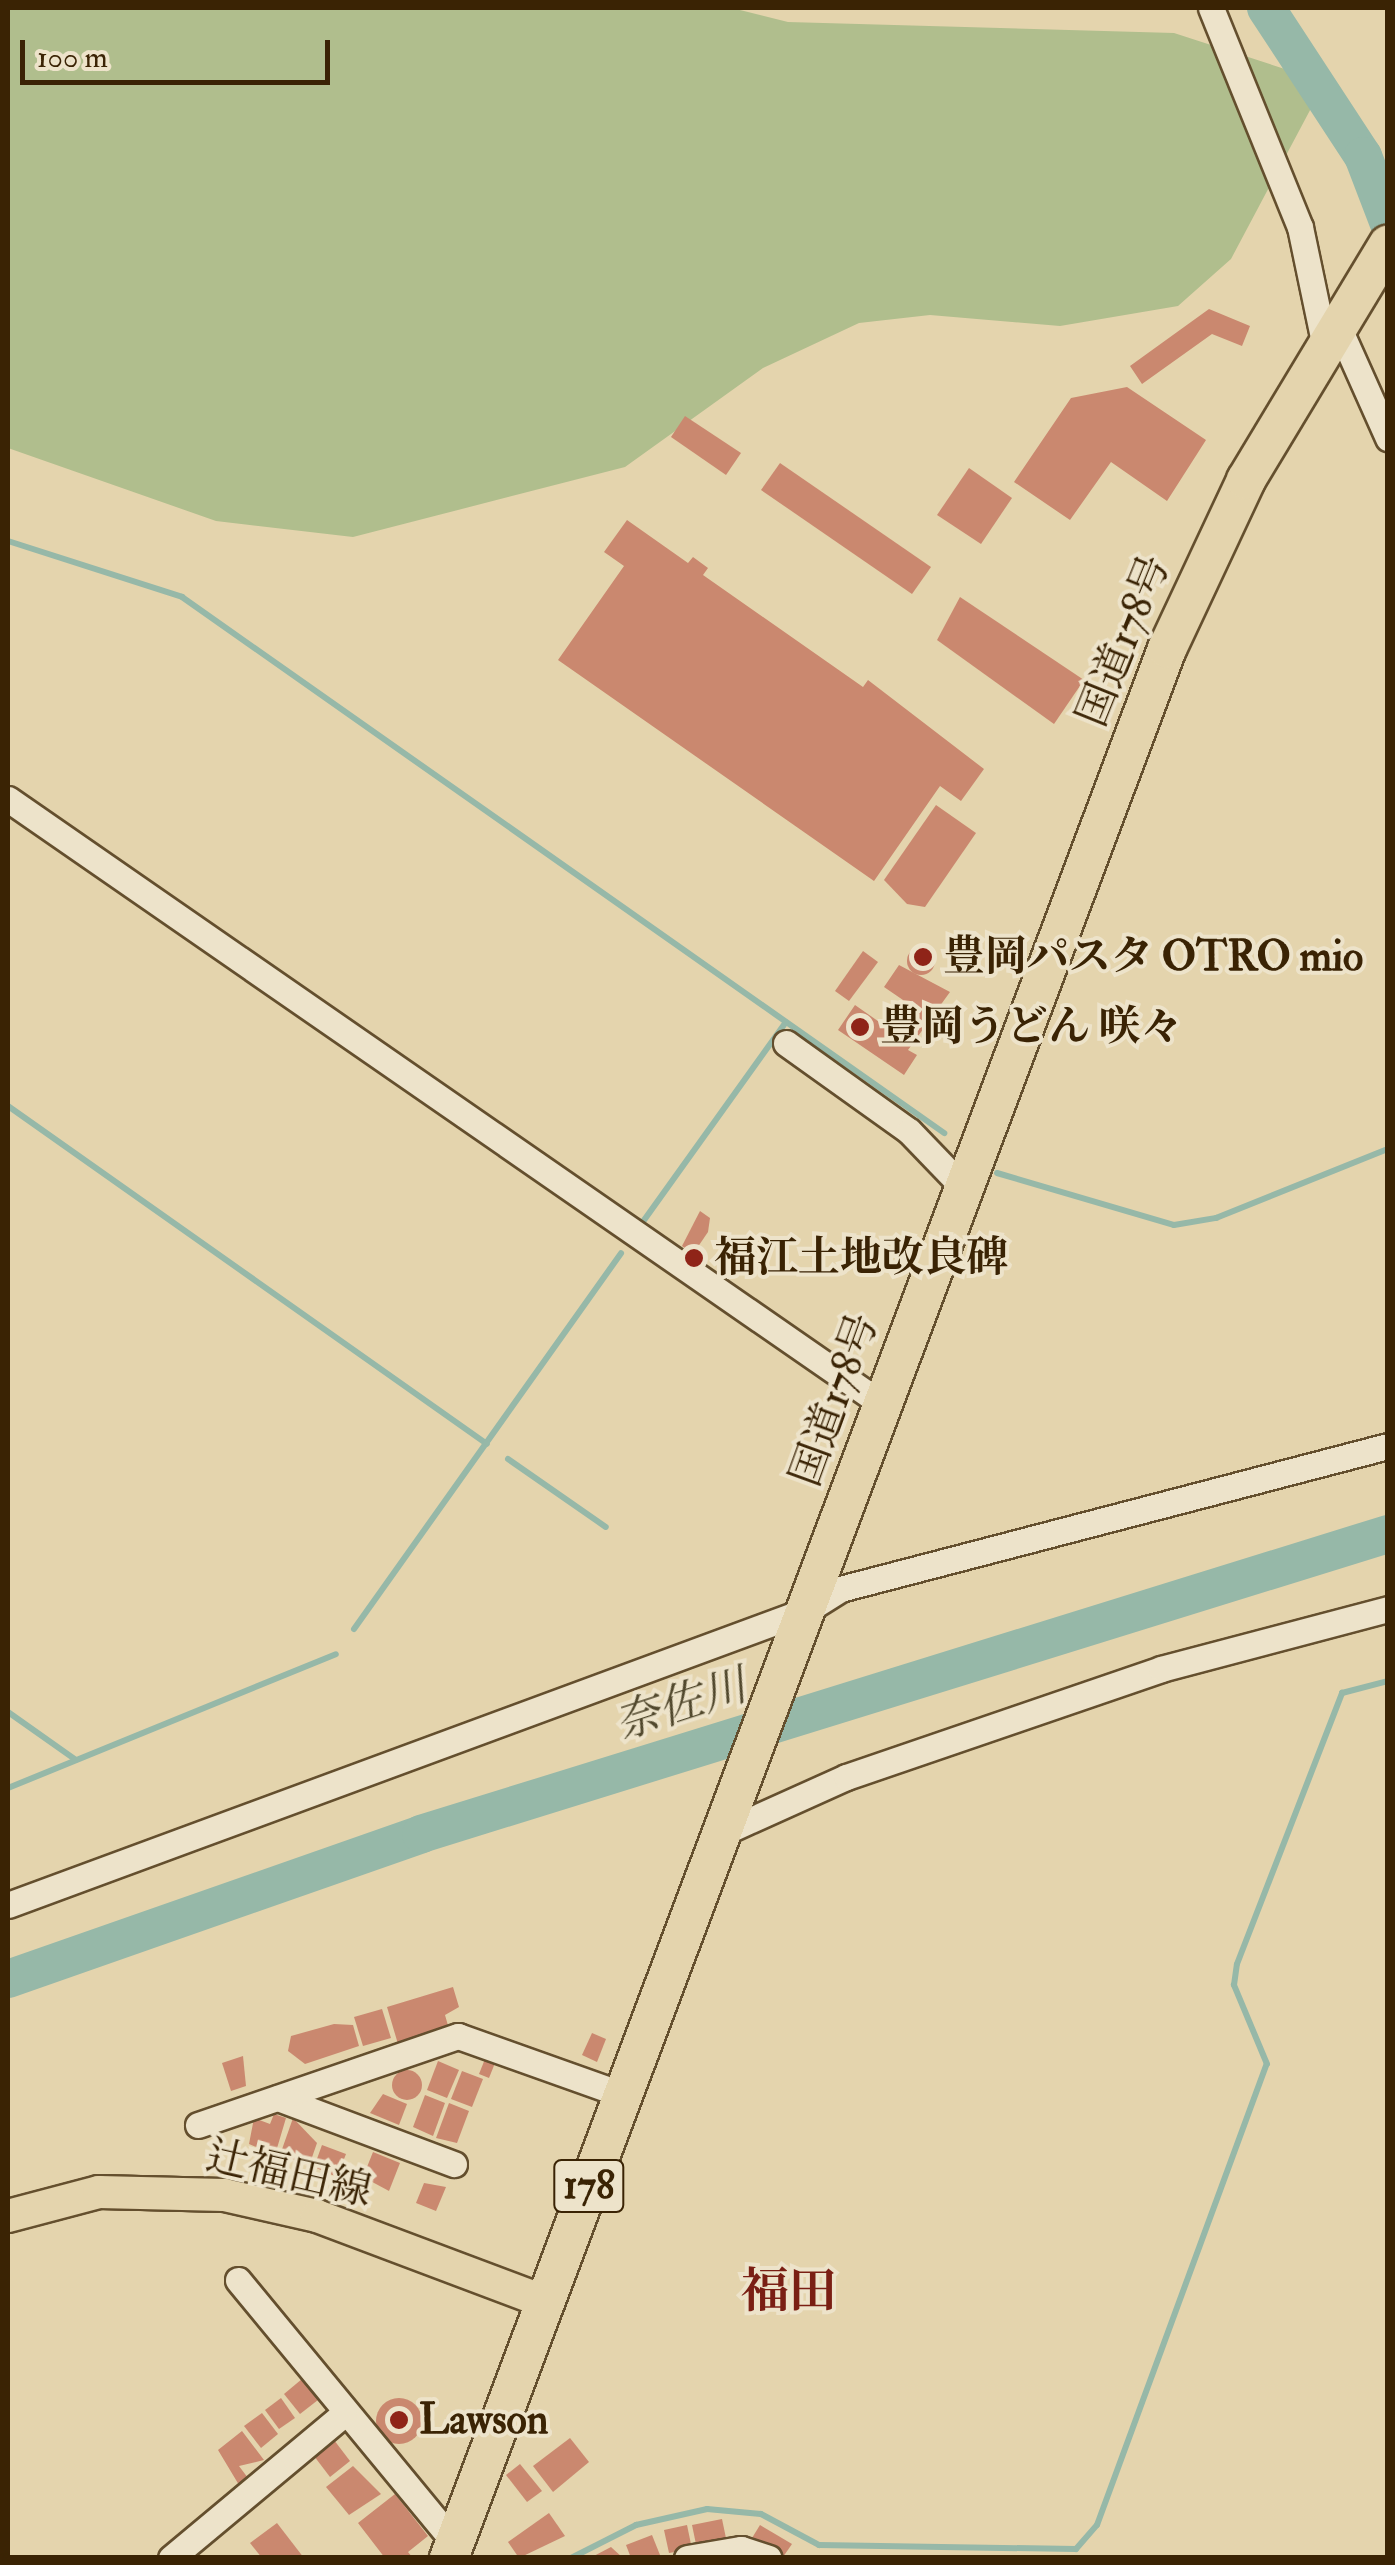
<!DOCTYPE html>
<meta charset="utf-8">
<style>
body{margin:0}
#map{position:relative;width:1395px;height:2565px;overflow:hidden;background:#e4d4ad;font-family:"IM FELL Double Pica","Noto Serif JP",serif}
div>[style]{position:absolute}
.green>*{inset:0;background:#b0be8d}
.stream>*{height:6px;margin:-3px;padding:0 3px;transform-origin:3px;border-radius:3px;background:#96b8a8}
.river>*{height:38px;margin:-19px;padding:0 19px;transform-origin:19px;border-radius:19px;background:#96b8a8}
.building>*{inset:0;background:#ca886f}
.round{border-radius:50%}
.roads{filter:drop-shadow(2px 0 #644f2e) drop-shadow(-2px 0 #644f2e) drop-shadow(0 2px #644f2e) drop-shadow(0 -2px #644f2e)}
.minor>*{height:25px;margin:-12.5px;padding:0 12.5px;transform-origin:12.5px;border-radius:12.5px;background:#ede3ca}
.major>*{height:32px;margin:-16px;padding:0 16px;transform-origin:16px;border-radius:16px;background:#e4d4ad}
.highway>*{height:38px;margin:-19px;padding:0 19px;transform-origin:19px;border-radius:19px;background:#e4d4ad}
.dots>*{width:28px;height:28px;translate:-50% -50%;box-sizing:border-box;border:5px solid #ede3ca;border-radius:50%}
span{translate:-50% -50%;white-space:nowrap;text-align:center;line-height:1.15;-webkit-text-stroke:8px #ede3ca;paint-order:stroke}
.shield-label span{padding:2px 8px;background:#ede3ca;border:2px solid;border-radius:8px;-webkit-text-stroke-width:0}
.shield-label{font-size:40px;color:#3a2304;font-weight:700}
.street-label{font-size:42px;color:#3a2304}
.poi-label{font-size:42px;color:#3a2304;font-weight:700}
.left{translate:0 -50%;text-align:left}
.water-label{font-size:45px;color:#51482d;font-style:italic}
.quarter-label{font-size:48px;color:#7a1f14;font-weight:700}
.frame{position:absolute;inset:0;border:10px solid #3a2304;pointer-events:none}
.scale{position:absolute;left:20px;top:40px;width:310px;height:45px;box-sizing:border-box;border:5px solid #3a2304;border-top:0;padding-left:12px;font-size:30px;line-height:35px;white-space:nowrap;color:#3a2304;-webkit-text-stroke:8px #ede3ca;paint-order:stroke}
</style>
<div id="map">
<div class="green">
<i style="clip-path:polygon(8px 8px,732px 8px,788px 22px,1174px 33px,1325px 82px,1231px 259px,1178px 306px,1060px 326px,930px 315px,859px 323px,763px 368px,625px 467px,353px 537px,216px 521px,8px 448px)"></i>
</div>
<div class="stream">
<i style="left:8px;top:541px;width:183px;rotate:17.8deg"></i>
<i style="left:182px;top:597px;width:932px;rotate:35.12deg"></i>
<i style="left:8px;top:1106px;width:586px;rotate:35.21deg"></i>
<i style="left:997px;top:1173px;width:184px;rotate:16.4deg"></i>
<i style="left:1174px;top:1225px;width:43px;rotate:-9.5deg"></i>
<i style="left:1216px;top:1218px;width:185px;rotate:-21.9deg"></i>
<i style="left:642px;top:1223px;width:247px;rotate:-54.4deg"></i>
<i style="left:508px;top:1459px;width:119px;rotate:34.8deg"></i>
<i style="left:354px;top:1629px;width:461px;rotate:-54.6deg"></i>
<i style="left:8px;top:1712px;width:83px;rotate:35.2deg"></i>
<i style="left:8px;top:1788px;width:354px;rotate:-22.2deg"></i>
<i style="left:571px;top:2558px;width:73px;rotate:-26.9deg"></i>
<i style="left:636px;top:2525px;width:73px;rotate:-12.7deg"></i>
<i style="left:707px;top:2509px;width:54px;rotate:5.3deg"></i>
<i style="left:761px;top:2514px;width:66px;rotate:28.1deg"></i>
<i style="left:819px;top:2545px;width:257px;rotate:0.9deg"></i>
<i style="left:1076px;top:2549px;width:32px;rotate:-49deg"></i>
<i style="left:1097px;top:2525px;width:491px;rotate:-69.8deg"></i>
<i style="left:1267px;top:2064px;width:86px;rotate:-112.7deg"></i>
<i style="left:1234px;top:1985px;width:21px;rotate:-82deg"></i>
<i style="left:1237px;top:1964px;width:291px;rotate:-68.8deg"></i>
<i style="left:1342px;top:1693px;width:48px;rotate:-14.6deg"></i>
</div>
<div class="river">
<i style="left:1266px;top:8px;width:177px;rotate:56.8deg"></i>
<i style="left:1363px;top:156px;width:70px;rotate:69deg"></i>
<i style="left:8px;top:1979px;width:438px;rotate:-19.3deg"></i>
<i style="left:421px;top:1834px;width:1012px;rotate:-17.24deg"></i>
</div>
<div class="building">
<i style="clip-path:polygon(1209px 309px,1250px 326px,1242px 346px,1212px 334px,1142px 384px,1130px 366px)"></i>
<i style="clip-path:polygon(1127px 387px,1206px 440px,1167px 501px,1111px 462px,1070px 520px,1014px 482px,1071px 398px)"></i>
<i style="clip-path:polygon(685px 416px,741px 453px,726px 475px,671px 437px)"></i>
<i style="clip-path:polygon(780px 463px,931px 567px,912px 594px,761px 490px)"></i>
<i style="clip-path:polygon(969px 468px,1012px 498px,981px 544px,937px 515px)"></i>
<i style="clip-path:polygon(627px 520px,688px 563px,693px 557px,708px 568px,703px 575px,863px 687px,868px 680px,984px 769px,961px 801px,940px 786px,874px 881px,558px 660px,624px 566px,604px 552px)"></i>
<i style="clip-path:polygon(960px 597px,1084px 680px,1054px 724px,937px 640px)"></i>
<i style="clip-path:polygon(936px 805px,976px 833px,925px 907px,907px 904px,884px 880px)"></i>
<i class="round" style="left:907px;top:947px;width:28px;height:28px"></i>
<i style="clip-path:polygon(863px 951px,878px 962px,849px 1001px,835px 991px)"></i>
<i style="clip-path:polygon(899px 965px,950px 992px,908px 1050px,917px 1055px,904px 1075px,838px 1030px,855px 1005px,885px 1026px,903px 1000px,884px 987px)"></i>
<i style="clip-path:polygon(700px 1211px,710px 1218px,708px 1232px,693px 1254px,682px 1246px)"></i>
<i style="clip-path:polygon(453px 1987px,459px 2007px,445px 2015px,449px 2029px,398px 2044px,387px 2007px)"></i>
<i style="clip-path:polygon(382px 2009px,391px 2038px,363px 2046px,354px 2017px)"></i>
<i style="clip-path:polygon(334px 2024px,353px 2025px,359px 2046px,305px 2064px,288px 2051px,291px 2036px)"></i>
<i style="clip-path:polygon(592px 2033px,606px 2039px,597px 2062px,582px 2055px)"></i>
<i style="clip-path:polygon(243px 2056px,246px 2086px,231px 2091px,222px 2063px)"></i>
<i style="clip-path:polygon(485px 2059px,495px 2063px,489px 2078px,479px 2074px)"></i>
<i style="clip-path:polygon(438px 2061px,459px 2070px,447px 2098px,427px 2090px)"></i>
<i class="round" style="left:392px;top:2070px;width:30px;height:30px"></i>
<i style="clip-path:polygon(462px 2071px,483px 2079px,472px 2107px,451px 2099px)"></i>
<i style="clip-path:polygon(383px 2094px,407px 2104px,399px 2125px,370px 2113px)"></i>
<i style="clip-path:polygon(425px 2095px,445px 2103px,433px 2136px,413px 2127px)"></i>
<i style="clip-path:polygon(449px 2103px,469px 2111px,457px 2143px,436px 2138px)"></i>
<i style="clip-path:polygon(274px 2114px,286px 2118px,275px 2155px,249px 2144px,254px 2118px,270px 2124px)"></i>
<i style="clip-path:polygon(293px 2118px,317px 2143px,309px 2166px,280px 2155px)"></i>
<i style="clip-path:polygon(322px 2145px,346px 2154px,337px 2177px,314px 2167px)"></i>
<i style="clip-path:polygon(373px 2152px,400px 2163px,389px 2191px,363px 2177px)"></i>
<i style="clip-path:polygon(424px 2183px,446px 2187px,436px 2211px,416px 2203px)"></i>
<i style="clip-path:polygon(302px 2379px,318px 2400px,300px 2414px,284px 2394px)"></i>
<i class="round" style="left:376px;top:2398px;width:46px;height:46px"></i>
<i style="clip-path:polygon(281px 2398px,295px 2418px,279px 2429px,265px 2410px)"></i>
<i style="clip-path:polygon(262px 2413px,278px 2434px,261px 2448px,244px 2426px)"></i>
<i style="clip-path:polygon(242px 2431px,264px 2460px,239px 2466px,248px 2478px,239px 2485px,218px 2450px)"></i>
<i style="clip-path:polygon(570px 2438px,589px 2462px,553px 2492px,533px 2466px)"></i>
<i style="clip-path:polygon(334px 2440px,350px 2461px,330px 2477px,314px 2456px)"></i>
<i style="clip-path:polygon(520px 2464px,542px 2491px,527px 2502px,506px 2475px)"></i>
<i style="clip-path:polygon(353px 2466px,381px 2494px,349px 2515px,326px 2487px)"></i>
<i style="clip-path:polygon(395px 2494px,428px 2536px,408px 2552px,413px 2558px,385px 2558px,358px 2523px)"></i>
<i style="clip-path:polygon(549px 2513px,565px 2536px,519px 2558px,508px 2542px)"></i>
<i style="clip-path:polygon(722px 2519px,727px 2543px,697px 2549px,692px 2525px)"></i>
<i style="clip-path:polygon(277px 2523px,304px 2558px,262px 2558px,250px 2543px)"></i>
<i style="clip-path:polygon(687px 2525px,692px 2549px,669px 2553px,664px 2530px)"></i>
<i style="clip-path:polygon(760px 2525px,792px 2544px,783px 2557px,752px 2538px)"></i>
<i style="clip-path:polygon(652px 2535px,660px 2555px,631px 2558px,626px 2545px)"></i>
<i style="clip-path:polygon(611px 2547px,623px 2558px,590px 2558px)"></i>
</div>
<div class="roads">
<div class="minor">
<i style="left:1211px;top:8px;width:236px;rotate:67.9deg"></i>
<i style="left:1300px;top:227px;width:123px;rotate:78.2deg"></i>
<i style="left:1338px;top:326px;width:123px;rotate:65.9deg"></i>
<i style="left:8px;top:799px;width:1063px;rotate:34.69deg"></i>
<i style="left:786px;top:1043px;width:151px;rotate:35.6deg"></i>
<i style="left:909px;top:1131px;width:76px;rotate:46.1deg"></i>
<i style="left:722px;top:1833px;width:136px;rotate:-24.3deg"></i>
<i style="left:846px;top:1777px;width:333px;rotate:-18.9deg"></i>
<i style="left:1161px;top:1669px;width:235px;rotate:-14.8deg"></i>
<i style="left:8px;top:1905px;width:852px;rotate:-20.26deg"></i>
<i style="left:807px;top:1610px;width:39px;rotate:-32deg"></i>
<i style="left:840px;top:1589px;width:566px;rotate:-14.63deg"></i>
<i style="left:278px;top:2098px;width:188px;rotate:20.6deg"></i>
<i style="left:198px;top:2125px;width:275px;rotate:-18.9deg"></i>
<i style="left:458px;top:2036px;width:176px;rotate:19.6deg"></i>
<i style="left:238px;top:2280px;width:340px;rotate:50.5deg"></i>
<i style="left:171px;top:2558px;width:225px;rotate:-39.8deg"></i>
<i style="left:687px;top:2558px;width:55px;rotate:-9.5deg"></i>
<i style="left:741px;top:2549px;width:29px;rotate:18deg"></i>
</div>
<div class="major">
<i style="left:8px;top:2216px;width:94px;rotate:-14.8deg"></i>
<i style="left:99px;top:2192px;width:125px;rotate:1.4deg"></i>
<i style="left:224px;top:2195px;width:95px;rotate:12.7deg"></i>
<i style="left:317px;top:2216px;width:241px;rotate:20.6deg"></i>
</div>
<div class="highway">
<i style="left:449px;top:2558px;width:2040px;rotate:-69.39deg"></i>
<i style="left:1167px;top:649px;width:187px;rotate:-64.9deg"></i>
<i style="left:1246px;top:480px;width:275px;rotate:-58.9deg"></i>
</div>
</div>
<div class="dots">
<i style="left:923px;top:957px;background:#8f2418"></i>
<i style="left:860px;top:1027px;background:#8f2418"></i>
<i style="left:694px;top:1258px;background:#8f2418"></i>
<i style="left:399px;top:2420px;background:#8f2418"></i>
</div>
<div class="shield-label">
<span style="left:589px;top:2186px">178</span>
</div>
<div class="street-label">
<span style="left:1124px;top:641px;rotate:-68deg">国道178号</span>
<span style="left:835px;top:1400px;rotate:-70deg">国道178号</span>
<span style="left:289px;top:2174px;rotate:13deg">辻福田線</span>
</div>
<div class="poi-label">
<span class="left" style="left:943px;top:957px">豊岡パスタ OTRO mio</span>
<span class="left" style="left:880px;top:1027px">豊岡うどん 咲々</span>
<span class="left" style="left:714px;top:1258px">福江土地改良碑</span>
<span class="left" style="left:419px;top:2420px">Lawson</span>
</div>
<div class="water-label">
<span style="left:681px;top:1706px;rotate:-18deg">奈佐川</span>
</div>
<div class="quarter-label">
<span style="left:789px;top:2293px">福田</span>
</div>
<div class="frame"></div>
<div class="scale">100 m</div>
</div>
